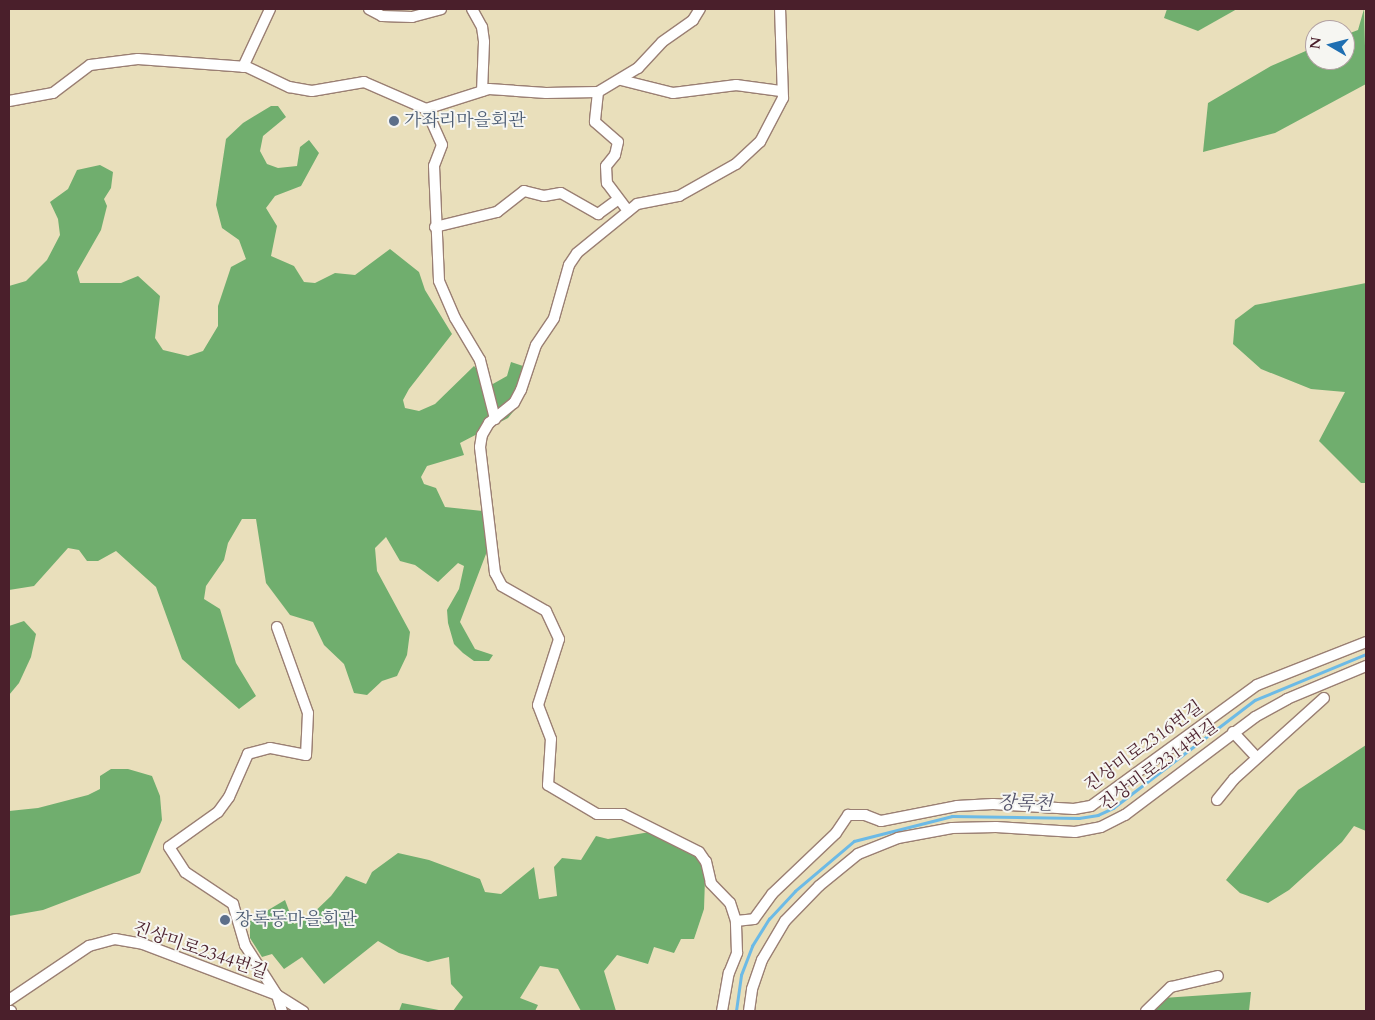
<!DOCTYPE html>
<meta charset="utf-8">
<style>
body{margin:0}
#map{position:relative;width:1375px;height:1020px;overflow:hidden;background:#e9dfbb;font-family:Cardo,"Noto Serif KR",serif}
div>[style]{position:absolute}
.forest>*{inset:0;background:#70ae6e}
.stream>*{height:2.5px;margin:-1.25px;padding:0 1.25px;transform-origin:1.25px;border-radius:1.25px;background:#6cbae6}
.roads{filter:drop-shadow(1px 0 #9a7f73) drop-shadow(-1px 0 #9a7f73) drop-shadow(0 1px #9a7f73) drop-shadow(0 -1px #9a7f73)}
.minor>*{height:10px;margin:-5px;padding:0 5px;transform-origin:5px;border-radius:5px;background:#fff}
.dots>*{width:14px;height:14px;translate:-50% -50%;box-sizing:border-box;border:2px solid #f6f6f2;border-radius:50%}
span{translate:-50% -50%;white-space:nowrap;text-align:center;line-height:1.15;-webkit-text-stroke:4px #f6f6f2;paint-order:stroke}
.service-label{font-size:18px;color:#4e5e75}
.left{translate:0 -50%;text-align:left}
.street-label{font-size:18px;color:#4a1f2b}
.water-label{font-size:19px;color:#56556c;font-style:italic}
.frame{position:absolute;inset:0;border:10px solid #4a1f2b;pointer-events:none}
.north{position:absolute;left:1305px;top:20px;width:50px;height:50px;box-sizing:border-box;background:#f6f6f2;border:1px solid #b1a0a2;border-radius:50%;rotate:278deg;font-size:14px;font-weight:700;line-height:20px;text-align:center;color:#4a1f2b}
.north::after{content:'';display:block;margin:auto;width:18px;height:22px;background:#1f6fb2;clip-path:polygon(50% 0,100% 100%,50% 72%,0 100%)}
</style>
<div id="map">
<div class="forest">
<i style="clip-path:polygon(1167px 9px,1237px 9px,1198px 31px,1164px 18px)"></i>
<i style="clip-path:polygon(1364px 9px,1366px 84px,1275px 133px,1203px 152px,1208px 103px,1271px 66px,1315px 47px,1315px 60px,1345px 60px,1345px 35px,1358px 30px)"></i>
<i style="clip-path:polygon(271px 106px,278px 106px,286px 117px,263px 136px,260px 151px,267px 164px,278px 168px,297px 166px,300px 147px,309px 140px,319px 153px,301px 186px,275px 196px,266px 208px,277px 226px,271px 256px,294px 266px,304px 282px,315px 283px,335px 273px,355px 275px,390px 249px,419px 272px,425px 290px,452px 334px,409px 389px,403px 400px,405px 408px,419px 411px,435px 404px,474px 366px,491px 385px,507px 376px,511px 362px,523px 366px,529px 377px,517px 407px,508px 418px,460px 443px,464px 455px,427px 466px,421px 477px,424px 484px,436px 488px,445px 507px,492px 512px,494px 533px,460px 622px,475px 649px,493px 655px,489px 661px,474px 661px,463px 653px,454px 644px,448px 623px,447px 610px,459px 589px,464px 566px,458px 563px,438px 582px,415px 565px,400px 561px,386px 537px,375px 548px,377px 571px,410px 632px,407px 655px,397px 676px,382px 681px,367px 695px,354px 693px,344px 664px,324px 645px,313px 622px,290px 615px,266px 583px,256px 519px,242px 519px,228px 543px,224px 560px,206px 586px,204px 599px,220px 609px,236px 663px,256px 696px,239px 709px,182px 659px,156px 587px,116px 551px,98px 561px,87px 561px,79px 550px,68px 548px,34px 586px,9px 590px,9px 286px,26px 281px,47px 260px,60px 235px,58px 219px,50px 202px,68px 189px,77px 170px,100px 165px,113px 172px,111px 188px,104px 199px,107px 206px,101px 230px,77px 272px,80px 283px,121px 283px,138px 276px,160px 296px,155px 338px,163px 350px,188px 356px,203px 351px,218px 326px,218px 306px,231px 267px,246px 259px,239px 240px,222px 228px,216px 205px,226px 139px,243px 123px)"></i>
<i style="clip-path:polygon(1366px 283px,1366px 483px,1361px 483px,1319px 441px,1345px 392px,1311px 389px,1261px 369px,1233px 344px,1235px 320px,1255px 305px)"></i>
<i style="clip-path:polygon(24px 621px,36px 634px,31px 657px,19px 683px,9px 695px,9px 626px)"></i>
<i style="clip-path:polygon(1366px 745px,1366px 831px,1354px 826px,1342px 842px,1289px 890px,1268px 903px,1240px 893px,1226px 880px,1298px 790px)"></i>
<i style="clip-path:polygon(111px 769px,128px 769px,152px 776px,160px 796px,162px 820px,140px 873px,43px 910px,9px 916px,9px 811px,38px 808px,88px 795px,100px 789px,100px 776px)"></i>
<i style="clip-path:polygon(650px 832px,698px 853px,705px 879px,704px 909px,694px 939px,681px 939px,674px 953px,654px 947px,648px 964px,617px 955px,604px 971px,616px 1011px,581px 1011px,558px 969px,540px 966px,520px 998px,538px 1005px,535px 1011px,453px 1011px,463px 997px,451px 984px,449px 957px,428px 962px,399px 953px,378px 941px,324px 984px,302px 957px,284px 969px,272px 954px,262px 957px,250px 938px,250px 921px,285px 900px,294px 924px,306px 920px,331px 896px,346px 876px,366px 884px,372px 872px,398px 853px,429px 860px,480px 879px,485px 892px,501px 894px,534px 867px,539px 899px,557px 896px,554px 867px,562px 858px,581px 860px,596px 836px,608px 839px)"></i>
<i style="clip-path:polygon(1251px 992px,1249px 1011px,1150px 1011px,1163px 998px)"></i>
<i style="clip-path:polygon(402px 1003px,444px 1011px,399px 1011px)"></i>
</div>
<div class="stream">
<i style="left:736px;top:1011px;width:36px;rotate:-82deg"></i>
<i style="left:741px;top:975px;width:31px;rotate:-69deg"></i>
<i style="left:752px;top:946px;width:32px;rotate:-58deg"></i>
<i style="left:769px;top:919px;width:38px;rotate:-47deg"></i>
<i style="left:795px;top:891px;width:77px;rotate:-40.3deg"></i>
<i style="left:854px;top:841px;width:101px;rotate:-14.3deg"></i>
<i style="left:952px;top:816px;width:127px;rotate:0.9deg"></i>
<i style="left:1079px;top:818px;width:19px;rotate:-9deg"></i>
<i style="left:1098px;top:815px;width:17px;rotate:-25deg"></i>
<i style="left:1113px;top:808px;width:178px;rotate:-37.3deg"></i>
<i style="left:1255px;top:700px;width:120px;rotate:-22.5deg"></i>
</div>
<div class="roads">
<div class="minor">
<i style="left:369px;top:9px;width:15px;rotate:28deg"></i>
<i style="left:382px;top:16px;width:30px;rotate:2deg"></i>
<i style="left:412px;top:17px;width:30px;rotate:-15deg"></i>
<i style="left:472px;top:9px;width:21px;rotate:61deg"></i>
<i style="left:482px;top:27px;width:15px;rotate:82deg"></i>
<i style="left:484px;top:42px;width:49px;rotate:92.3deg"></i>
<i style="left:243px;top:67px;width:64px;rotate:-65deg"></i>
<i style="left:621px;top:80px;width:54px;rotate:14deg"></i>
<i style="left:673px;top:93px;width:64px;rotate:-7.2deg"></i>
<i style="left:736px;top:85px;width:45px;rotate:7.6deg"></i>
<i style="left:598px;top:92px;width:30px;rotate:96deg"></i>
<i style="left:595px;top:122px;width:30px;rotate:41deg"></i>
<i style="left:618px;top:142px;width:13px;rotate:103deg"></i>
<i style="left:615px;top:155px;width:14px;rotate:129deg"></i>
<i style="left:606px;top:166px;width:17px;rotate:87deg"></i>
<i style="left:607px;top:183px;width:35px;rotate:53deg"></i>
<i style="left:9px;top:101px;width:45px;rotate:-10.3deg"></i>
<i style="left:53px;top:93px;width:46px;rotate:-37.1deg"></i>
<i style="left:90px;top:65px;width:48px;rotate:-7.1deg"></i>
<i style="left:138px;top:59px;width:109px;rotate:4.2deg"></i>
<i style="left:247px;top:67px;width:47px;rotate:25.5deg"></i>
<i style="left:289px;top:87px;width:23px;rotate:10deg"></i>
<i style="left:312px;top:91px;width:53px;rotate:-9.8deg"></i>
<i style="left:364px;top:82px;width:68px;rotate:23.5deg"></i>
<i style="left:426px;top:109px;width:66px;rotate:-17.6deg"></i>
<i style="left:489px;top:89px;width:57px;rotate:4deg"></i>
<i style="left:546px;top:93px;width:52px;rotate:-1.1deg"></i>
<i style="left:598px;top:92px;width:47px;rotate:-31deg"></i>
<i style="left:638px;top:68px;width:35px;rotate:-47deg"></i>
<i style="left:662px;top:42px;width:38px;rotate:-35deg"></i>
<i style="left:693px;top:20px;width:13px;rotate:-58deg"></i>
<i style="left:426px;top:109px;width:39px;rotate:66deg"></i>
<i style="left:442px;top:145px;width:22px;rotate:111deg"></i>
<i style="left:434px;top:166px;width:115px;rotate:87.5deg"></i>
<i style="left:439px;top:281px;width:40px;rotate:66.6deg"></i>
<i style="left:455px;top:318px;width:49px;rotate:59.2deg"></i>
<i style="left:480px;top:360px;width:61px;rotate:75.7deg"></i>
<i style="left:435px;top:227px;width:64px;rotate:-13.6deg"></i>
<i style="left:497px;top:212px;width:34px;rotate:-38deg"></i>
<i style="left:524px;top:191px;width:21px;rotate:14deg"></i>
<i style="left:544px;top:196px;width:17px;rotate:-10deg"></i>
<i style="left:561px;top:193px;width:43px;rotate:29.6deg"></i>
<i style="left:598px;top:214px;width:24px;rotate:-36deg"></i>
<i style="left:277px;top:627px;width:91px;rotate:70.2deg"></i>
<i style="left:308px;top:713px;width:42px;rotate:92.7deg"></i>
<i style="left:306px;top:755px;width:37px;rotate:-169deg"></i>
<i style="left:270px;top:748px;width:23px;rotate:165deg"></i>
<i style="left:248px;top:754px;width:47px;rotate:113.8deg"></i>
<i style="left:229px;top:797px;width:19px;rotate:126deg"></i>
<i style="left:218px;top:812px;width:60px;rotate:144.5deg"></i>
<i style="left:169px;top:847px;width:30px;rotate:57deg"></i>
<i style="left:185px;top:872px;width:58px;rotate:33.7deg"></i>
<i style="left:233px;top:904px;width:43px;rotate:73.7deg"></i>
<i style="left:245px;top:945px;width:59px;rotate:57.4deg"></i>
<i style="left:277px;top:995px;width:17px;rotate:73deg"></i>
<i style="left:1233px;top:732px;width:35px;rotate:47deg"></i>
<i style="left:1217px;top:800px;width:27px;rotate:-51deg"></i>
<i style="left:1234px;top:779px;width:121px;rotate:-42deg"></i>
<i style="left:736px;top:921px;width:19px;rotate:-108deg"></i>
<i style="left:730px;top:903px;width:28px;rotate:-134deg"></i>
<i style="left:711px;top:883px;width:22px;rotate:-103deg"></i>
<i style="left:706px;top:862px;width:12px;rotate:-125deg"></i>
<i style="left:699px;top:852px;width:85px;rotate:-153.4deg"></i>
<i style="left:623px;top:814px;width:26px;rotate:180deg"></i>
<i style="left:597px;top:814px;width:57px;rotate:-149.4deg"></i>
<i style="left:548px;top:785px;width:46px;rotate:-86.3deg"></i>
<i style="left:551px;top:739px;width:36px;rotate:-111deg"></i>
<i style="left:538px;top:705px;width:69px;rotate:-72.3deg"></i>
<i style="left:559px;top:639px;width:31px;rotate:-115deg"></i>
<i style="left:546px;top:611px;width:51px;rotate:-150.4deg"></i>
<i style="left:502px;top:586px;width:15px;rotate:-118deg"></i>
<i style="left:495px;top:573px;width:127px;rotate:-96.8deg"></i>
<i style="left:480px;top:447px;width:12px;rotate:-81deg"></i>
<i style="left:482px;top:435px;width:14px;rotate:-60deg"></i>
<i style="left:489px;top:423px;width:32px;rotate:-39deg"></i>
<i style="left:514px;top:403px;width:15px;rotate:-62deg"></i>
<i style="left:521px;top:390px;width:47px;rotate:-71.6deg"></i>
<i style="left:536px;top:345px;width:32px;rotate:-56deg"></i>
<i style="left:554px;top:318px;width:55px;rotate:-74.2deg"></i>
<i style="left:569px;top:265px;width:14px;rotate:-56deg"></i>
<i style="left:577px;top:253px;width:77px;rotate:-39.2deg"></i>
<i style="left:637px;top:204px;width:43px;rotate:-10.8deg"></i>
<i style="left:679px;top:196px;width:65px;rotate:-29.3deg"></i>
<i style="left:736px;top:164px;width:33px;rotate:-43deg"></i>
<i style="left:760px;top:142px;width:50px;rotate:-62.4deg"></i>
<i style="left:783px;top:98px;width:89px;rotate:-91.9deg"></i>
<i style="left:9px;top:1000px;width:97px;rotate:-34deg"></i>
<i style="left:89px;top:946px;width:27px;rotate:-15deg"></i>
<i style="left:115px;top:939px;width:28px;rotate:10deg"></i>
<i style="left:143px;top:944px;width:143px;rotate:20.8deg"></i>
<i style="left:277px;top:995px;width:31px;rotate:32deg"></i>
<i style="left:9px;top:1011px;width:2px"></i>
<i style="left:722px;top:1011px;width:39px;rotate:-80deg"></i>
<i style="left:729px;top:973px;width:22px;rotate:-68deg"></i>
<i style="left:737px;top:953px;width:32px;rotate:-92deg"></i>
<i style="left:736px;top:921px;width:18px;rotate:-6deg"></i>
<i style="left:754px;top:919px;width:31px;rotate:-54deg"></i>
<i style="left:772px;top:894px;width:88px;rotate:-43.6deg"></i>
<i style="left:836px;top:833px;width:22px;rotate:-56deg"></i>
<i style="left:848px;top:815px;width:17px"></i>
<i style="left:865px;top:815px;width:17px;rotate:21deg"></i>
<i style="left:881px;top:821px;width:77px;rotate:-11.2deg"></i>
<i style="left:957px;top:806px;width:36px;rotate:-3deg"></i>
<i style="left:993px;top:804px;width:81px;rotate:3.5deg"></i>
<i style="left:1074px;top:809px;width:17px;rotate:-10deg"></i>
<i style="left:1091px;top:806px;width:205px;rotate:-36.1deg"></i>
<i style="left:1257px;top:685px;width:117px;rotate:-21.5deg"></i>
<i style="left:749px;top:1011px;width:22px;rotate:-82deg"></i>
<i style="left:752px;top:989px;width:31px;rotate:-71deg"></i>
<i style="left:762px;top:960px;width:45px;rotate:-59.5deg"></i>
<i style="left:785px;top:921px;width:49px;rotate:-45.8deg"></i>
<i style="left:819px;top:886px;width:50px;rotate:-39.4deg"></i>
<i style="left:858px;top:854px;width:43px;rotate:-21.8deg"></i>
<i style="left:898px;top:838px;width:55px;rotate:-10.5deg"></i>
<i style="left:952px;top:828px;width:44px;rotate:-1.3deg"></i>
<i style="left:996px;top:827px;width:79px;rotate:3.6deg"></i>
<i style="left:1075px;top:832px;width:26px;rotate:-11deg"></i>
<i style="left:1101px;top:827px;width:27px;rotate:-27deg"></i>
<i style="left:1125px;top:815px;width:163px;rotate:-37deg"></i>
<i style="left:1255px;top:717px;width:37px;rotate:-29deg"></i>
<i style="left:1287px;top:699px;width:86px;rotate:-22.7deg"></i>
<i style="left:1146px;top:1011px;width:35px;rotate:-44deg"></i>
<i style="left:1171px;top:987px;width:48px;rotate:-13.2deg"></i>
</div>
</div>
<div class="dots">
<i style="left:394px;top:121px;background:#5c6f8a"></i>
<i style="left:225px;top:920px;background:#5c6f8a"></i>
</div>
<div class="service-label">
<span class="left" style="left:404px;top:121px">가좌리마을회관</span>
<span class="left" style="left:235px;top:920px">장록동마을회관</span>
</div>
<div class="street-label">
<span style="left:1144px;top:747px;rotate:-36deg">진상미로2316번길</span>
<span style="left:1159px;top:766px;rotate:-36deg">진상미로2314번길</span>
<span style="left:200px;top:951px;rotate:19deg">진상미로2344번길</span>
</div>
<div class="water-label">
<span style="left:1025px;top:804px;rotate:1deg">장록천</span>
</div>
<div class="frame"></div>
<div class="north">N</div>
</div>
